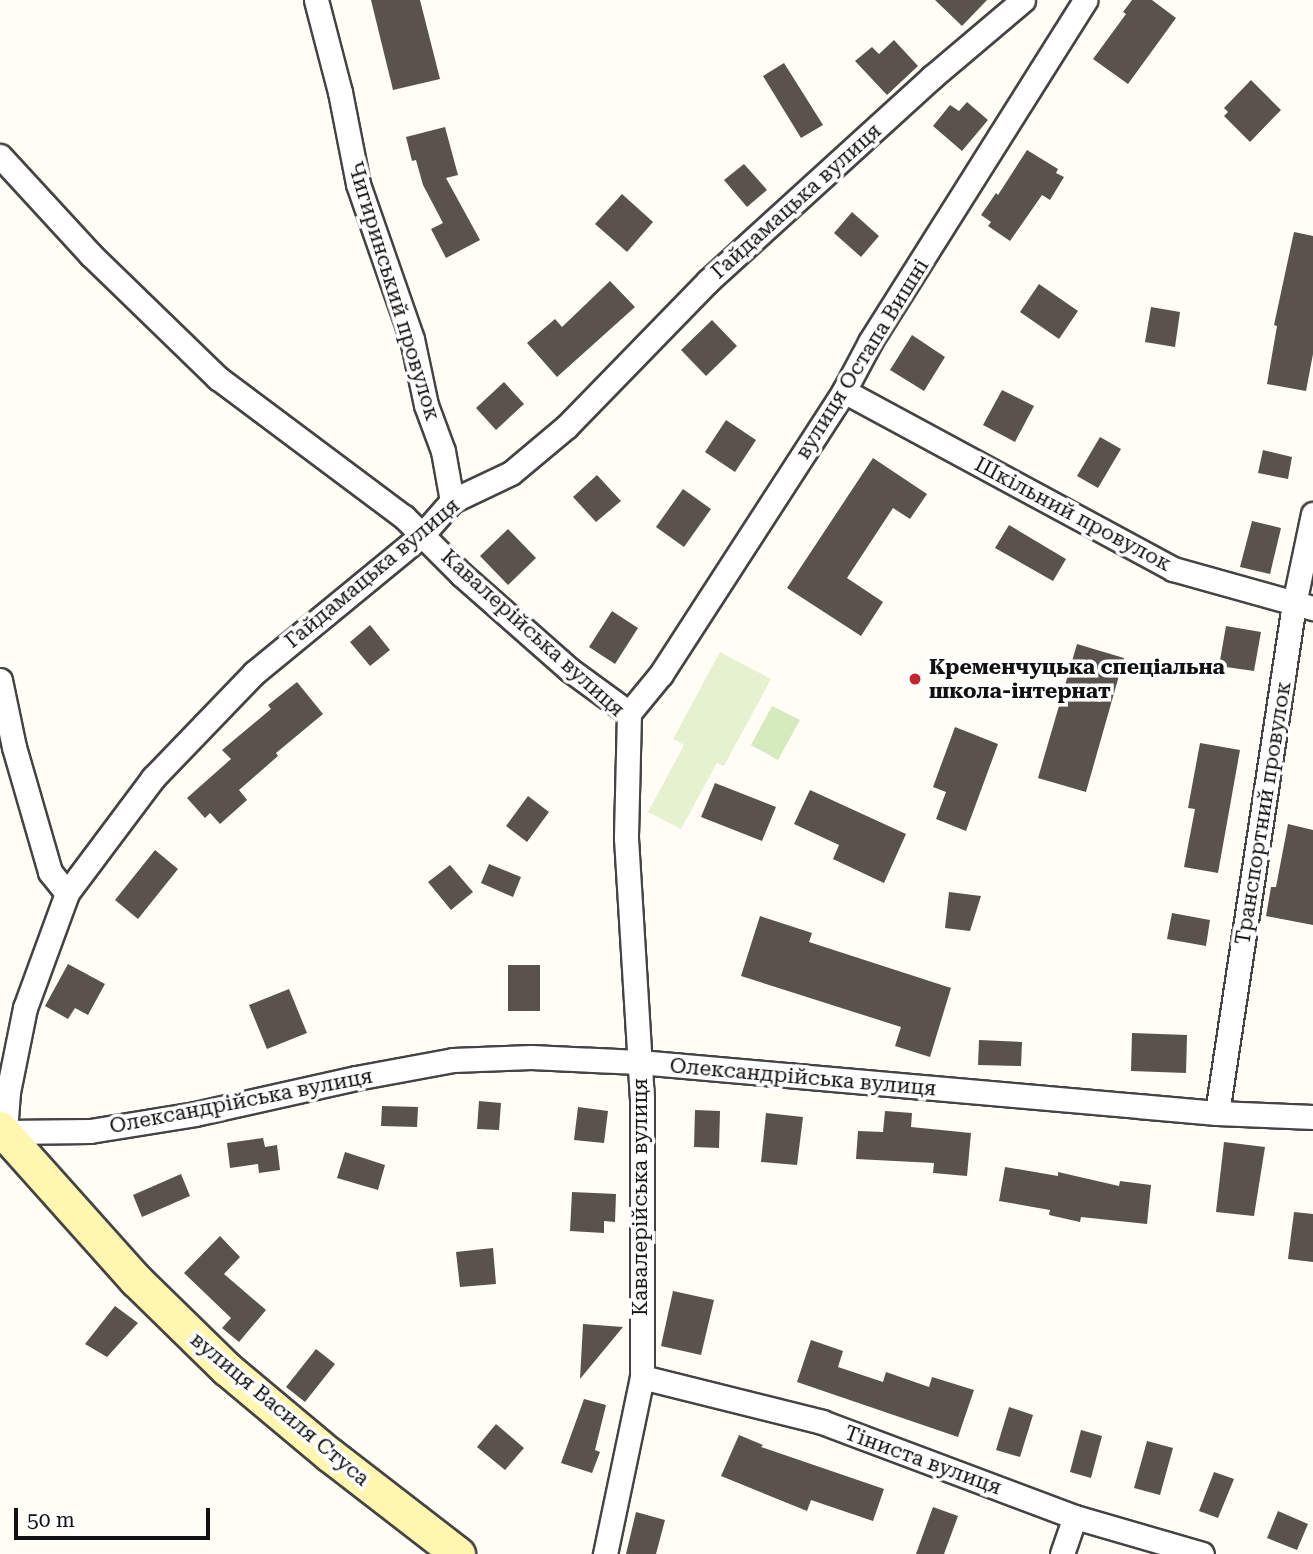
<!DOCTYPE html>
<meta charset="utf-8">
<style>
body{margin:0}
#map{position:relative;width:1313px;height:1554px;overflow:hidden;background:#fffdf5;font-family:"Roboto Serif",serif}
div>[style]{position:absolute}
.green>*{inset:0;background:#d5ebbd}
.pitch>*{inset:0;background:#e6f2cf}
.building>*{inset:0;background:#5a524d}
.roads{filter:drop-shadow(2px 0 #444) drop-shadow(-2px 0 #444) drop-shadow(0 2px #444) drop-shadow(0 -2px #444)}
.street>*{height:23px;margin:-11.5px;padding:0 11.5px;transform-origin:11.5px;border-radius:11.5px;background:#fff}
.secondary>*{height:33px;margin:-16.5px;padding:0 16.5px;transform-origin:16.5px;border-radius:16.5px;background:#fff6b0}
.dots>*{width:19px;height:19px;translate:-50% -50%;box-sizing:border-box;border:4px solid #fff;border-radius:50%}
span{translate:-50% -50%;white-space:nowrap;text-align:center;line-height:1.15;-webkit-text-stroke:7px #fff;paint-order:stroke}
.street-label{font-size:21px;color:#111}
.poi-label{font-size:21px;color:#111;font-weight:700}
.left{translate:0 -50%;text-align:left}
.scale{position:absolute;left:14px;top:1508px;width:196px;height:32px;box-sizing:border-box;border:4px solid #111;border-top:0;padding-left:9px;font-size:21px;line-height:24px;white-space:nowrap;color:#111;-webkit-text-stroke:5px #fff;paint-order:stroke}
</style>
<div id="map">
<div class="green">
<i style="clip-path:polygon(772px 706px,800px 720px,778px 760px,751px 745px)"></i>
</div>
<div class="pitch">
<i style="clip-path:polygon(720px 652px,771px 679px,724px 766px,717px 763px,681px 829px,648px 812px,684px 745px,673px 739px)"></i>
</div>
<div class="building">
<i style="clip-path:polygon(371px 0,420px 0,440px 79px,393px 90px)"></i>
<i style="clip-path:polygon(935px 0,987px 0,962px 26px)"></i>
<i style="clip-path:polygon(1132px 0,1152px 0,1176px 18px,1128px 84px,1093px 59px,1126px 14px,1123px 12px)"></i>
<i style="clip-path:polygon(894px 40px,918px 66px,887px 95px,855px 61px,872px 47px,879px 54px)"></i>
<i style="clip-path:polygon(784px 63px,823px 125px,801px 138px,763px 76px)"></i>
<i style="clip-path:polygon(1251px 80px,1281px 110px,1250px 142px,1224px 116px,1228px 112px,1224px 108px)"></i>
<i style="clip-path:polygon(967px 102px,988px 120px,962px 151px,933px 126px,950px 105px,959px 111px)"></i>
<i style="clip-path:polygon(445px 127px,458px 175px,446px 178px,480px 240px,446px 258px,431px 229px,443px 223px,423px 185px,416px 160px,412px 161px,406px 137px)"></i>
<i style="clip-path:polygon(1027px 150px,1058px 169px,1056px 173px,1064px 177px,1050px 200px,1042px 195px,1010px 241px,988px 226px,991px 222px,981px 215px,996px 193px,998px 195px)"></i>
<i style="clip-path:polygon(744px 164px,767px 190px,747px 207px,724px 180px)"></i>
<i style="clip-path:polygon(622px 194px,653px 222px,627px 252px,595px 224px)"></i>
<i style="clip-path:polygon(852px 212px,879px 236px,861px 257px,834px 233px)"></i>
<i style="clip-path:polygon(1294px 232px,1313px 236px,1313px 354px,1306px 391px,1267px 384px,1277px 326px,1274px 325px)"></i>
<i style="clip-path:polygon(610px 281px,635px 307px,557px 377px,527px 343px,555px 319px,562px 327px)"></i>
<i style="clip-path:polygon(1039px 284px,1078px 311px,1059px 339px,1020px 312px)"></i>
<i style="clip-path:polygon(1151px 307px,1180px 312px,1175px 347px,1145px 342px)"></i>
<i style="clip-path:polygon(712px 320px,737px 346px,706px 376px,681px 350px)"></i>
<i style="clip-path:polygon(912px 335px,945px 357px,924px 391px,890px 370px)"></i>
<i style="clip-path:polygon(504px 382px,524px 404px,496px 430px,476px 408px)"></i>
<i style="clip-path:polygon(1002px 390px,1034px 406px,1015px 442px,983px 425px)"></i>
<i style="clip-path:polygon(726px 420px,756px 440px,735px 472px,705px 452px)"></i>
<i style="clip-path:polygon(1100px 437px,1121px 449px,1098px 488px,1077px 476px)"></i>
<i style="clip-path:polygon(1263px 450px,1292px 457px,1288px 479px,1258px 473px)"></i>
<i style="clip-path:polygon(873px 458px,927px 494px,910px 519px,893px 508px,847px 578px,883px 602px,861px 636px,787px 588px)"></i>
<i style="clip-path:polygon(597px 475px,621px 501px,596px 522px,573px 497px)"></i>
<i style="clip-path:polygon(683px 489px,711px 509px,684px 547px,656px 527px)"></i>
<i style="clip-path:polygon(1252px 521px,1281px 528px,1270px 574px,1240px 567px)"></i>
<i style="clip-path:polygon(1009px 525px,1066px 559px,1053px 581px,995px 548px)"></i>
<i style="clip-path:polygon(508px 529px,536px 558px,508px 585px,480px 556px)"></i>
<i style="clip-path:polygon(612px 611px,638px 628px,615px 664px,589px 647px)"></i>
<i style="clip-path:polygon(370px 625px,390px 650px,370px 666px,350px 642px)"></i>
<i style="clip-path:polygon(1226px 626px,1261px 632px,1254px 671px,1219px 666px)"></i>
<i style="clip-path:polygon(1077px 644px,1124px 658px,1086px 792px,1038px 778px)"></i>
<i style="clip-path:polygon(297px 682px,323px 714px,276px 753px,278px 756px,239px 790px,247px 800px,220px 824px,210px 813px,205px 818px,187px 798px,231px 759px,222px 750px,271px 709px,268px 705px)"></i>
<i style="clip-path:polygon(955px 727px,998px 744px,966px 831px,936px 819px,946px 792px,933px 787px)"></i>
<i style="clip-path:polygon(1200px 743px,1240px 750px,1218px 873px,1184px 867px,1195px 809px,1188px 808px)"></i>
<i style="clip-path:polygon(715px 783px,776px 807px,762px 841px,701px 817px)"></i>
<i style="clip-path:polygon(810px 790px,906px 834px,884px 883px,833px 859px,839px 845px,794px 824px)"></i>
<i style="clip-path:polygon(528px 796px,549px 812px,527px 842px,506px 826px)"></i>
<i style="clip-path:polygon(1288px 824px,1313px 830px,1313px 925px,1266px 916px,1271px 887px,1276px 887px)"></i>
<i style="clip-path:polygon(155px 850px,178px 869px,138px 919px,115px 900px)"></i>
<i style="clip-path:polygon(489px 864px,521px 877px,513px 897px,481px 883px)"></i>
<i style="clip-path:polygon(450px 865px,473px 892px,451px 910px,428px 882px)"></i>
<i style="clip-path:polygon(949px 892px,981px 896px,970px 931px,945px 928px)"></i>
<i style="clip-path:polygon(1172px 913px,1210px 920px,1206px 946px,1167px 939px)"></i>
<i style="clip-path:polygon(760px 916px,812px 933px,809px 942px,951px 988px,930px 1057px,895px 1046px,901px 1027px,741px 976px)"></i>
<i style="clip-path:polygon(68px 964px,105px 984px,88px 1015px,75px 1008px,68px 1019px,45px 1006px)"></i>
<i style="clip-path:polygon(508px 965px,540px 965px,540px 1011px,508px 1011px)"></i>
<i style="clip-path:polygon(289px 989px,307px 1033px,267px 1049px,249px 1005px)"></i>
<i style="clip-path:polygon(1132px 1033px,1187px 1035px,1186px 1073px,1131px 1071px)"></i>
<i style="clip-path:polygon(979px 1040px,1022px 1042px,1021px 1066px,978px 1065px)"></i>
<i style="clip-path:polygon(479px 1101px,501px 1103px,499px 1130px,477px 1129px)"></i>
<i style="clip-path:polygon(382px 1106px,418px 1107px,417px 1127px,381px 1126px)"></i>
<i style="clip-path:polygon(578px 1107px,608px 1111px,604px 1143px,574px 1140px)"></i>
<i style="clip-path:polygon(695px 1110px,720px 1111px,719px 1148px,694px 1147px)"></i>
<i style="clip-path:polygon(885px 1111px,912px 1113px,911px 1127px,971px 1133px,967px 1176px,933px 1173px,934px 1163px,856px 1159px,858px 1131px,883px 1132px)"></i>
<i style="clip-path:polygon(766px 1113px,803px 1117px,797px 1165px,761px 1162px)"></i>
<i style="clip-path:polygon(263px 1138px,265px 1147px,277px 1145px,280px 1170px,259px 1173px,258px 1164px,230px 1168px,227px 1143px)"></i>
<i style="clip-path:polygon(1224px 1142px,1265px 1147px,1254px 1216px,1216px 1212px)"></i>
<i style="clip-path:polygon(345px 1152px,385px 1165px,378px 1190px,337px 1178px)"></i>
<i style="clip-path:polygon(1005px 1167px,1058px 1176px,1058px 1172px,1119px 1186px,1120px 1181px,1151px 1185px,1147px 1224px,1081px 1217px,1080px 1222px,1049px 1215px,1050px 1210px,999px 1201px)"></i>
<i style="clip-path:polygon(181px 1174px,190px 1196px,142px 1217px,133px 1195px)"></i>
<i style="clip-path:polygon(572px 1192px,616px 1194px,615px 1222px,604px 1221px,604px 1233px,570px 1231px)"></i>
<i style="clip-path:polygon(1294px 1212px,1313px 1214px,1313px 1262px,1288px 1259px)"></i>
<i style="clip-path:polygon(220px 1236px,240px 1257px,224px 1274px,266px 1310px,239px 1342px,222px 1328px,231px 1318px,184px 1273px)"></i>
<i style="clip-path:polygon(493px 1248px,496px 1284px,460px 1287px,456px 1252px)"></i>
<i style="clip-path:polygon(673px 1291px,714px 1300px,701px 1355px,661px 1346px)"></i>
<i style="clip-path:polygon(115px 1306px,138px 1323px,107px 1357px,85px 1344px)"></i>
<i style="clip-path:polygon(583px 1324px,623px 1327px,580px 1379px)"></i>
<i style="clip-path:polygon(811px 1340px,843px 1351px,838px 1367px,883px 1382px,886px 1372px,929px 1387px,932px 1377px,974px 1390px,958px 1437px,797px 1382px)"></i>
<i style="clip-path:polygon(316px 1349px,335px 1364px,305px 1402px,286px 1387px)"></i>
<i style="clip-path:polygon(584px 1399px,606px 1405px,595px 1450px,600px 1452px,592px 1473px,561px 1463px)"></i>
<i style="clip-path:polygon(1009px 1407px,1033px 1415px,1020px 1457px,996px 1450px)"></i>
<i style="clip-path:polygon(496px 1424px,524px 1448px,505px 1470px,477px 1447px)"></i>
<i style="clip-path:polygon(1081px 1430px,1102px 1436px,1091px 1478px,1070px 1472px)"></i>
<i style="clip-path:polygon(739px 1435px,763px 1445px,761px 1447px,884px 1489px,873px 1521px,811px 1500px,807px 1511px,721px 1476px)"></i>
<i style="clip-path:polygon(1147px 1441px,1173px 1448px,1160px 1495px,1134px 1488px)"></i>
<i style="clip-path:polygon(1214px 1472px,1234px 1479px,1218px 1518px,1199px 1511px)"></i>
<i style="clip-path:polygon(933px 1507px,958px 1516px,944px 1554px,916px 1554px)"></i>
<i style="clip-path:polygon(1278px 1511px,1308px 1524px,1297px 1550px,1267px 1538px)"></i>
<i style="clip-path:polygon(636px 1512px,665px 1520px,656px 1554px,626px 1554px)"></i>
</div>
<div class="roads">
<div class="street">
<i style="left:316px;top:0;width:95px;rotate:75.4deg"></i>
<i style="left:340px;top:92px;width:94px;rotate:78.9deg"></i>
<i style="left:358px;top:184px;width:164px;rotate:70.8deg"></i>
<i style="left:412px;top:339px;width:67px;rotate:78deg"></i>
<i style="left:426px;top:405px;width:49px;rotate:69.7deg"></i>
<i style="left:443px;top:451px;width:51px;rotate:79.8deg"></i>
<i style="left:0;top:156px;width:134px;rotate:47.4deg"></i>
<i style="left:91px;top:255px;width:177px;rotate:44.1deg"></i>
<i style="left:218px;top:378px;width:232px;rotate:36.8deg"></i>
<i style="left:404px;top:517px;width:81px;rotate:45deg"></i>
<i style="left:461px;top:574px;width:145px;rotate:41.4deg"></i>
<i style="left:570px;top:670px;width:73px;rotate:36.1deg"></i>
<i style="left:629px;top:713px;width:125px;rotate:91.4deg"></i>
<i style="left:626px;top:838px;width:260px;rotate:86.5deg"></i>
<i style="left:642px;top:1098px;width:279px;rotate:90deg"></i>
<i style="left:642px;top:1377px;width:181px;rotate:101.8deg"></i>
<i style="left:844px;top:391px;width:374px;rotate:28.4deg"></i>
<i style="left:1173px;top:569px;width:145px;rotate:15.6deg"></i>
<i style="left:0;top:680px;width:68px;rotate:78.2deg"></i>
<i style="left:14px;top:747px;width:130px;rotate:73.9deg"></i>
<i style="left:50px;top:872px;width:27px;rotate:51deg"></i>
<i style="left:629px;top:713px;width:50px;rotate:-50.6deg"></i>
<i style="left:661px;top:674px;width:337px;rotate:-57.1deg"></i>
<i style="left:844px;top:391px;width:55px;rotate:-62deg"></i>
<i style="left:870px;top:342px;width:404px;rotate:-57.8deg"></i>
<i style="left:0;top:1090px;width:8px;rotate:14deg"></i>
<i style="left:8px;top:1092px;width:86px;rotate:-78.6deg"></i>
<i style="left:25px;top:1008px;width:122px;rotate:-69.9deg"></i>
<i style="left:67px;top:893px;width:144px;rotate:-53.2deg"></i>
<i style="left:153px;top:778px;width:146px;rotate:-46.1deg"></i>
<i style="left:254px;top:673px;width:219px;rotate:-39.4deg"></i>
<i style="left:423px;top:534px;width:44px;rotate:-48.7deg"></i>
<i style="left:452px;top:501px;width:65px;rotate:-25.4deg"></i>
<i style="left:511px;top:473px;width:73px;rotate:-40deg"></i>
<i style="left:567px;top:426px;width:202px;rotate:-45.8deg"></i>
<i style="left:708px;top:281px;width:303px;rotate:-42.3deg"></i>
<i style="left:932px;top:77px;width:119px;rotate:-40.2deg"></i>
<i style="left:8px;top:1092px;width:40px;rotate:94.3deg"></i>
<i style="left:5px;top:1132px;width:85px;rotate:-0.7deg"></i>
<i style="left:90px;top:1131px;width:106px;rotate:-9.2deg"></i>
<i style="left:195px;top:1114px;width:165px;rotate:-12.6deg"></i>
<i style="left:356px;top:1078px;width:99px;rotate:-10.5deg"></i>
<i style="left:453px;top:1060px;width:78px;rotate:-2.2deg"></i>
<i style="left:531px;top:1057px;width:108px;rotate:2.7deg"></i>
<i style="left:639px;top:1062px;width:580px;rotate:5.04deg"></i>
<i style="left:1217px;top:1113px;width:96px;rotate:2.4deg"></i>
<i style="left:1217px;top:1113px;width:515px;rotate:-81.4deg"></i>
<i style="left:1294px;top:604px;width:92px;rotate:-78.1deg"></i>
<i style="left:642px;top:1377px;width:186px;rotate:14deg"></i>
<i style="left:822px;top:1422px;width:270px;rotate:20.6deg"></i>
<i style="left:1075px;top:1517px;width:132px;rotate:16.2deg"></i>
<i style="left:1062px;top:1554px;width:39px;rotate:-71deg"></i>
</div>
<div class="secondary">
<i style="left:0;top:1128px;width:204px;rotate:48.2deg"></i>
<i style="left:136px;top:1280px;width:127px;rotate:44.4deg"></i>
<i style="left:227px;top:1369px;width:134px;rotate:39.9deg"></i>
<i style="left:330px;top:1455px;width:162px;rotate:37.7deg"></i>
</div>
</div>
<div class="dots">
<i style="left:915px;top:679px;background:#c4262e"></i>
</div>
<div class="street-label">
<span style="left:796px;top:201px;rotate:-42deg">Гайдамацька вулиця</span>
<span style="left:394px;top:291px;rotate:73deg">Чигиринський провулок</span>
<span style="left:862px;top:359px;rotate:-58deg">вулиця Остапа Вишні</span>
<span style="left:1073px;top:514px;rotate:28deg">Шкільний провулок</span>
<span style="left:372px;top:573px;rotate:-40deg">Гайдамацька вулиця</span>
<span style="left:533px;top:633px;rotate:42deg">Кавалерійська вулиця</span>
<span style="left:1263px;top:813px;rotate:-81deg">Транспортний провулок</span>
<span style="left:803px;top:1077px;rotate:5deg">Олександрійська вулиця</span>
<span style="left:241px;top:1101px;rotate:-11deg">Олександрійська вулиця</span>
<span style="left:640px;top:1197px;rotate:-90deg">Кавалерійська вулиця</span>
<span style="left:280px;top:1409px;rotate:40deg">вулиця Василя Стуса</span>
<span style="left:923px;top:1460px;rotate:20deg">Тіниста вулиця</span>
</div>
<div class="poi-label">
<span class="left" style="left:929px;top:679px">Кременчуцька спеціальна<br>школа-інтернат</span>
</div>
<div class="scale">50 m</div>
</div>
